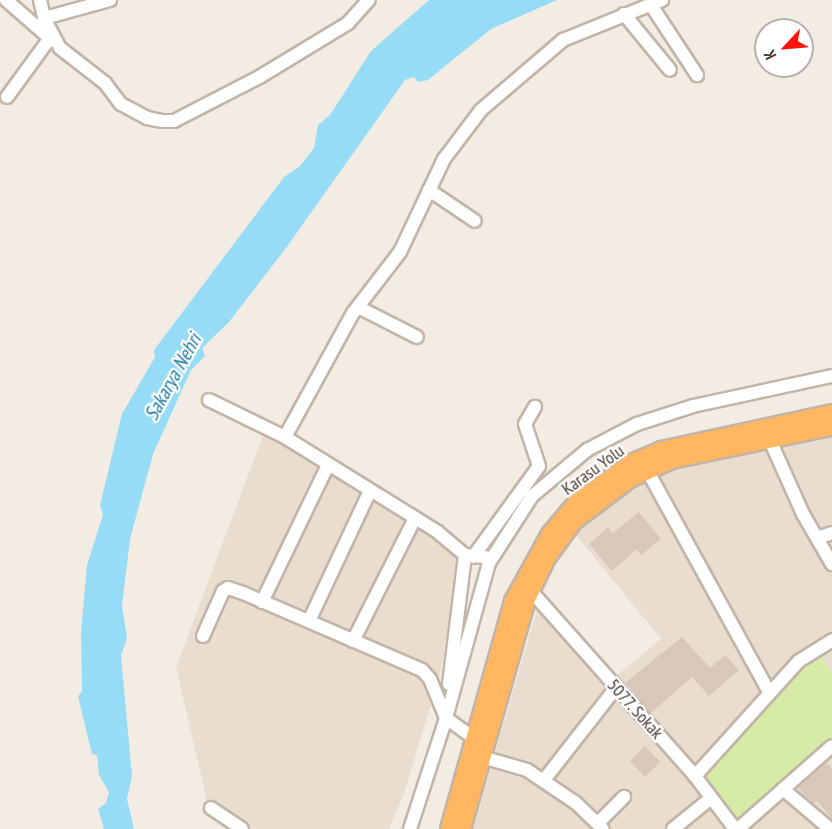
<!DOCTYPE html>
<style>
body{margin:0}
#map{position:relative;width:832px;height:829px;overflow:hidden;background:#f3ece2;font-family:"PT Sans Narrow",sans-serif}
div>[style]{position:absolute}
.residential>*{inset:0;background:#e8ddcf}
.green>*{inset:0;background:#d6eca6}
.water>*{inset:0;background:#97dcf7}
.building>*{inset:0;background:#d9c8b9}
.roads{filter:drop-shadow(2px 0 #c2b5a7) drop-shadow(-2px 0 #c2b5a7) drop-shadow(0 2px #c2b5a7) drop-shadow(0 -2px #c2b5a7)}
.minor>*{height:12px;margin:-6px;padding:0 6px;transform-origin:6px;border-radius:6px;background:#fff}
.highway>*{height:16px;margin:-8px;padding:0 8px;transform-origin:8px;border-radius:8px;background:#ffb661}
span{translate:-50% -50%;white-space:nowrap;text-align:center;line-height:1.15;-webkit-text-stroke:4.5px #fff;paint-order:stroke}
.street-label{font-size:18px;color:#453b32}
.water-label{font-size:20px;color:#1f7ba2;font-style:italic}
.north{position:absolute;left:754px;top:18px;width:60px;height:60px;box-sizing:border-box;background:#fff;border:2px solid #b5b1ad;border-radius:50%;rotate:244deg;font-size:16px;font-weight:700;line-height:24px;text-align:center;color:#453b32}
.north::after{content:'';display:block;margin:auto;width:21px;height:27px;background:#ff130d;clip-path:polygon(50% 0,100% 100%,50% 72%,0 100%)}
</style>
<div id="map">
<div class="residential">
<i style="clip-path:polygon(263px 435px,463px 541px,440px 674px,405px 791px,389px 829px,252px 829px,207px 800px,176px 668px)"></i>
<i style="clip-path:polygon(832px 438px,832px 829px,473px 829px,542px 592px,616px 676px,661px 639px,576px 535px,603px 508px,666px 471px)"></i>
</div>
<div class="green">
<i style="clip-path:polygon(821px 658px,832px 672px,832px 739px,740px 821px,733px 820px,704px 783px,704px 774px,805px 666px)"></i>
</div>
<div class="water">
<i style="clip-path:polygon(429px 0,557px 0,491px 29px,428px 80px,418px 82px,414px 77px,405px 80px,286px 248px,229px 322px,202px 348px,205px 356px,191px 370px,153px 454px,130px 539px,122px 606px,127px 638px,121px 656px,132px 776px,127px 799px,134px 829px,104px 829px,98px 809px,106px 803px,109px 792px,99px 775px,97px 755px,92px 754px,78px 696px,82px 692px,81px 632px,87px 565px,103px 515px,100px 505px,122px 414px,155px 357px,154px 350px,284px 177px,300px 166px,314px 148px,318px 125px,330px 115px,371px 51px)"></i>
</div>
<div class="building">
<i style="clip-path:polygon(639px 512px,661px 539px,641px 555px,637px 549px,612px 571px,589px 544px,608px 527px,613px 533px)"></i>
<i style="clip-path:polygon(682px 637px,710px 668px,725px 655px,739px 670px,709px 696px,692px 677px,651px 713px,625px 683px)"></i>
<i style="clip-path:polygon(645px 746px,660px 762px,645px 777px,630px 761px)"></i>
<i style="clip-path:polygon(827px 763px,832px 769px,832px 818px,817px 801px,813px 804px,798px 788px)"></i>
</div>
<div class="roads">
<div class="minor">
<i style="left:6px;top:0;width:62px;rotate:41.1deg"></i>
<i style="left:40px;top:0;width:18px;rotate:77deg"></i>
<i style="left:110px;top:0;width:68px;rotate:164.7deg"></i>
<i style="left:44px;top:18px;width:34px;rotate:62deg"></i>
<i style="left:60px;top:48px;width:57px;rotate:37.9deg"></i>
<i style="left:105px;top:83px;width:26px;rotate:53deg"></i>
<i style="left:121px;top:104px;width:30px;rotate:28deg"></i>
<i style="left:147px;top:118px;width:16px;rotate:11deg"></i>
<i style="left:163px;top:121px;width:11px"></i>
<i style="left:174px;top:121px;width:98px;rotate:-27.3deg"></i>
<i style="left:261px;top:76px;width:102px;rotate:-31.3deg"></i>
<i style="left:348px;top:23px;width:31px;rotate:-48deg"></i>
<i style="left:651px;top:5px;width:84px;rotate:56.7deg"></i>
<i style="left:624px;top:14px;width:72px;rotate:50.6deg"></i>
<i style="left:7px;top:97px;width:73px;rotate:-53.9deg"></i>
<i style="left:429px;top:190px;width:55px;rotate:34deg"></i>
<i style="left:358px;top:307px;width:66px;rotate:27deg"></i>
<i style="left:209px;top:400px;width:85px;rotate:26deg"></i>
<i style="left:769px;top:438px;width:83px;rotate:65.9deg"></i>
<i style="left:803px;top:514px;width:58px;rotate:59.9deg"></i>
<i style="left:647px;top:470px;width:253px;rotate:61.2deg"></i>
<i style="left:817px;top:538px;width:16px;rotate:-18deg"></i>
<i style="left:473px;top:557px;width:112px;rotate:-54deg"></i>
<i style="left:539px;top:466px;width:44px;rotate:-108.4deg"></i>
<i style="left:525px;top:424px;width:20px;rotate:-60deg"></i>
<i style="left:491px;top:558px;width:26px;rotate:-173deg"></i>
<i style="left:465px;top:555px;width:35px;rotate:-140deg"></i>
<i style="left:438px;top:532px;width:180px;rotate:-148.2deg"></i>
<i style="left:285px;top:437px;width:141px;rotate:-61.3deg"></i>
<i style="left:353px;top:313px;width:77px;rotate:-52.4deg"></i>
<i style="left:400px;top:252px;width:103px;rotate:-64.7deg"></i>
<i style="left:444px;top:159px;width:61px;rotate:-52.9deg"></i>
<i style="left:481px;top:110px;width:108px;rotate:-40.5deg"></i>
<i style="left:563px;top:40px;width:107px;rotate:-22deg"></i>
<i style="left:531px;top:591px;width:247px;rotate:48.4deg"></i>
<i style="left:695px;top:776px;width:66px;rotate:53deg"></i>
<i style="left:262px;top:602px;width:152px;rotate:-64.3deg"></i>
<i style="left:309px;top:621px;width:144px;rotate:-64.9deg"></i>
<i style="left:203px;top:636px;width:49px;rotate:-66deg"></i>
<i style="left:223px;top:591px;width:6px;rotate:-31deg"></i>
<i style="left:228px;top:588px;width:16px;rotate:18deg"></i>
<i style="left:243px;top:593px;width:195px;rotate:23.3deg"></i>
<i style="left:422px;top:670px;width:12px;rotate:48deg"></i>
<i style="left:430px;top:679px;width:42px;rotate:67.7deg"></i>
<i style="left:446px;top:718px;width:34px;rotate:36deg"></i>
<i style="left:353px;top:641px;width:138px;rotate:-63.2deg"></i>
<i style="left:449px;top:684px;width:130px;rotate:-82.9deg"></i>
<i style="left:482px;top:757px;width:47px;rotate:16.1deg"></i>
<i style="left:527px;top:770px;width:59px;rotate:34deg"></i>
<i style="left:576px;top:803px;width:37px;rotate:44deg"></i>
<i style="left:695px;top:776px;width:155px;rotate:-47.9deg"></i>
<i style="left:799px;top:661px;width:39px;rotate:-32deg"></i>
<i style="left:544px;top:780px;width:117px;rotate:-52deg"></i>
<i style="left:783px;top:789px;width:62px;rotate:40.4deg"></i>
<i style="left:211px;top:808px;width:37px;rotate:34deg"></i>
<i style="left:598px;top:823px;width:37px;rotate:-45deg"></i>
<i style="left:410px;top:829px;width:117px;rotate:-72deg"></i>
<i style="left:446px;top:718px;width:161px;rotate:-74.5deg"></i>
<i style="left:489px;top:563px;width:80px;rotate:-57.3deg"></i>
<i style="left:532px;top:496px;width:72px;rotate:-39.9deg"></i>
<i style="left:587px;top:450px;width:56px;rotate:-27.5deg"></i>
<i style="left:637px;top:424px;width:59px;rotate:-17.8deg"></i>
<i style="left:693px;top:406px;width:142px;rotate:-12.2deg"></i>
<i style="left:673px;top:829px;width:49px;rotate:-39.2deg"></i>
<i style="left:738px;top:829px;width:125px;rotate:-41.4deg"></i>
</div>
<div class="highway">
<i style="left:449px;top:829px;width:237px;rotate:-74.3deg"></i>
<i style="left:513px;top:601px;width:77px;rotate:-61.1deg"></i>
<i style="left:550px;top:534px;width:42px;rotate:-49.8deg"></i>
<i style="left:577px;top:502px;width:67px;rotate:-35.8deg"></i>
<i style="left:631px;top:463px;width:33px;rotate:-23deg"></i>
<i style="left:661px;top:450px;width:175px;rotate:-12.2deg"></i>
<i style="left:462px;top:829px;width:239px;rotate:-74.2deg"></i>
<i style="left:527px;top:599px;width:46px;rotate:-64deg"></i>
<i style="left:547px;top:558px;width:46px;rotate:-53.9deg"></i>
<i style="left:574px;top:521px;width:70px;rotate:-36.9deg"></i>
<i style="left:630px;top:479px;width:46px;rotate:-24.3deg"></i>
<i style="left:672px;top:460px;width:163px;rotate:-11.7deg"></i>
</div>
</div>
<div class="street-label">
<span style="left:593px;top:470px;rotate:-36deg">Karasu Yolu</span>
<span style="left:635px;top:709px;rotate:48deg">5077. Sokak</span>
</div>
<div class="water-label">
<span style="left:173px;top:377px;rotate:-61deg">Sakarya Nehri</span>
</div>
<div class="north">K</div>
</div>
